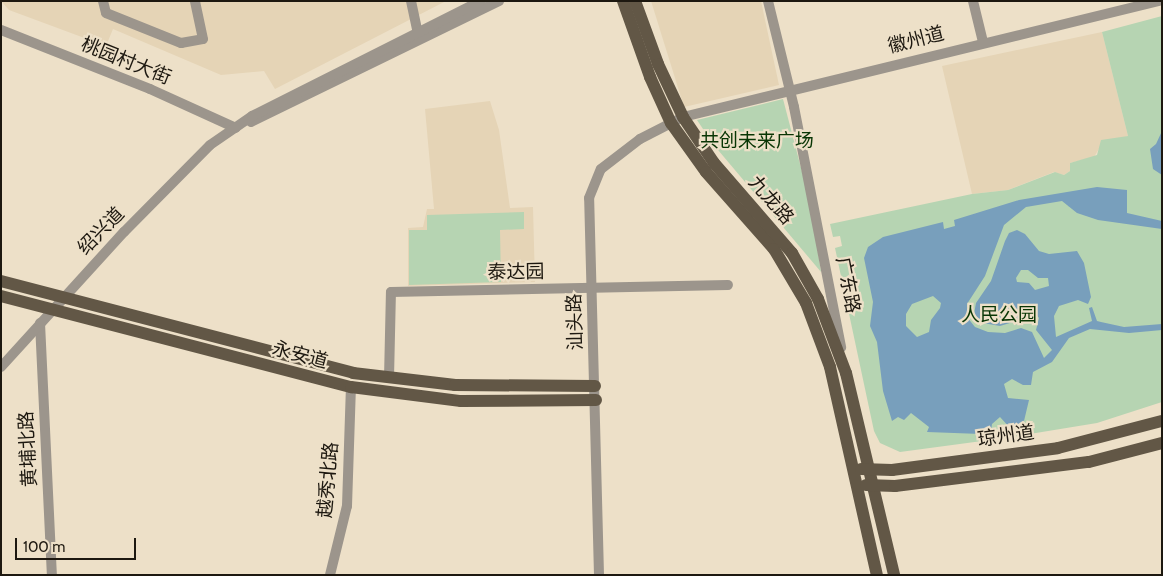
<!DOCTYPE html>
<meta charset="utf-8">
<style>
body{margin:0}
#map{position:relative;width:1163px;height:576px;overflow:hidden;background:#ede0c8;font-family:Cabin,"Noto Sans SC",sans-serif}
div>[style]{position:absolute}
.built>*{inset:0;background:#e5d4b6}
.green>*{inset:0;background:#b6d4b2}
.water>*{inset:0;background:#789fbc}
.minor>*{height:10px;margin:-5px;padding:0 5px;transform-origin:5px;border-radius:5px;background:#9c958c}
.major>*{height:12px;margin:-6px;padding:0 6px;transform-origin:6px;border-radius:6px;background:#625746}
span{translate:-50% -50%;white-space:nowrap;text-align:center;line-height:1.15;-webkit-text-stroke:4.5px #ede0c8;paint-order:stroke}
.street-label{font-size:19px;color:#1d1810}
.park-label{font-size:19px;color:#083504}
.frame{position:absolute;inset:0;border:2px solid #1d1810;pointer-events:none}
.scale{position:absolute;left:15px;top:538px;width:121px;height:22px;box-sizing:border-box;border:2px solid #1d1810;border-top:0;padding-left:6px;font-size:15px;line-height:18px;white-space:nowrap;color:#1d1810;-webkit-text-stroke:4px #ede0c8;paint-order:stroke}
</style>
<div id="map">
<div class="built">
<i style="clip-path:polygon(1px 1px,446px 1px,275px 89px,264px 71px,221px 75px,113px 29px,106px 46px,9px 10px)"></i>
<i style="clip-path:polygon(651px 1px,761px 1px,779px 85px,684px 107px)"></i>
<i style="clip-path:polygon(1102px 32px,1128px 136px,1100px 147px,1094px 157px,1070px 163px,1070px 171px,1064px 175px,1054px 172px,1008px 190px,972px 194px,942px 66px)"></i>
<i style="clip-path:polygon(490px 101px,499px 130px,510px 208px,533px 207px,535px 282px,408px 286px,408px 228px,423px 227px,427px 209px,434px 209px,425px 109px)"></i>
</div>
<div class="green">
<i style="clip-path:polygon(1162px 16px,1162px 402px,1097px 423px,1012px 437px,900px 452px,880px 443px,874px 431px,835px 248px,842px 246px,840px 236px,833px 237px,830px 224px,972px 194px,1008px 190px,1055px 172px,1064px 175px,1070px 171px,1070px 163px,1097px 155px,1101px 140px,1128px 136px,1102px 32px)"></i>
<i style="clip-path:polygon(783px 99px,811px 206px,821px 272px,713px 144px,697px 120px)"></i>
<i style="clip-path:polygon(524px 212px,524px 229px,500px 230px,501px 282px,409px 285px,409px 230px,427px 230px,427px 215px)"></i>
</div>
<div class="water">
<i style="clip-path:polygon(1162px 131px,1162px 175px,1153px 169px,1150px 149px,1156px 144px)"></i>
<i style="clip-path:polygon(evenodd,1097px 187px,1127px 190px,1127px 213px,1162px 221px,1162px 229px,1098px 220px,1077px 213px,1062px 201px,1026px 207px,1004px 225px,985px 276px,967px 304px,967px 317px,975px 327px,988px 332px,1005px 333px,1021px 328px,1032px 332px,1044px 358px,1052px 350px,1036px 330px,1039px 318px,1035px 313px,1027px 312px,1020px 320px,1000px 326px,983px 323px,974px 314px,976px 303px,991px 281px,1005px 241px,1009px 233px,1017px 230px,1025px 234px,1039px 251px,1049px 254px,1077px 251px,1084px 263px,1091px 297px,1088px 304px,1078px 300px,1059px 306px,1054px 316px,1056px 337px,1092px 321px,1089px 308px,1092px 307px,1097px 321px,1101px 322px,1124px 327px,1162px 324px,1162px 330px,1129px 333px,1090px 329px,1069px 338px,1052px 362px,1033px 372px,1031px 385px,1023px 385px,1012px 379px,1004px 384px,1008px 398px,1029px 400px,1024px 421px,1011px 429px,1000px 417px,992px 424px,991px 431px,981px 434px,927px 432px,929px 427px,911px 413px,904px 420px,898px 417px,892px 421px,883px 391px,877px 342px,870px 326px,873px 302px,864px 258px,868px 247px,883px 237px,943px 222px,944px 229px,955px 226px,954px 220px,1019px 200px,1097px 187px,1021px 270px,1028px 270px,1038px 278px,1048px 278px,1049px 286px,1035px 290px,1029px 283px,1017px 282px,1016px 278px,1021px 270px,1097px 187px,933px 296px,941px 303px,940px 308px,931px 320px,929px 332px,917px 337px,906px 326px,906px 314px,912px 304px,933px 296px)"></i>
</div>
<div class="minor">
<i style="left:103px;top:1px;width:12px;rotate:76deg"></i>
<i style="left:106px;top:13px;width:81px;rotate:21.8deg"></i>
<i style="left:181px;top:43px;width:22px;rotate:-10deg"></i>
<i style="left:203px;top:39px;width:39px;rotate:-102deg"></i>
<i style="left:411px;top:1px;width:33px;rotate:78deg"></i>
<i style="left:768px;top:1px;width:109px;rotate:76.2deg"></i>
<i style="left:794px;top:107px;width:245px;rotate:78.9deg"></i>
<i style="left:973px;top:1px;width:42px;rotate:76.3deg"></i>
<i style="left:1px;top:30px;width:160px;rotate:21.6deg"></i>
<i style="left:150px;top:89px;width:94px;rotate:24.4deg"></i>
<i style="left:251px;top:122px;width:276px;rotate:-26deg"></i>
<i style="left:40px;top:323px;width:252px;rotate:87.3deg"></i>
<i style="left:1px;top:367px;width:183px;rotate:-47.7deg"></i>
<i style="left:124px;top:232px;width:122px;rotate:-45.3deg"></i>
<i style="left:210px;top:145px;width:51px;rotate:-34.6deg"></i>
<i style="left:252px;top:116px;width:256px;rotate:-26.7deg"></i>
<i style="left:389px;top:378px;width:86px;rotate:-88.7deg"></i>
<i style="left:391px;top:292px;width:337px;rotate:-1.2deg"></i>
<i style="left:330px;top:575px;width:71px;rotate:-76.2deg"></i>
<i style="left:347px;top:506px;width:119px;rotate:-88.1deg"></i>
<i style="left:599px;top:575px;width:377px;rotate:-91.5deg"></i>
<i style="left:589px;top:198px;width:31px;rotate:-68deg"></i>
<i style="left:601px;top:169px;width:49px;rotate:-37.6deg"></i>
<i style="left:640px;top:139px;width:48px;rotate:-27.1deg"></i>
<i style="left:683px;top:117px;width:490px;rotate:-13.7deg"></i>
</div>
<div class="major">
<i style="left:623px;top:1px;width:81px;rotate:70.4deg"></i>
<i style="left:650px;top:77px;width:51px;rotate:65.5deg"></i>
<i style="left:671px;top:123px;width:60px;rotate:54.5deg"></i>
<i style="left:706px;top:172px;width:103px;rotate:48.6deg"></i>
<i style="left:774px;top:249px;width:63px;rotate:59.3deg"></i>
<i style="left:806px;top:303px;width:68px;rotate:69.4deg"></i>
<i style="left:830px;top:367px;width:213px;rotate:77.3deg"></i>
<i style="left:635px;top:1px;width:67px;rotate:69.9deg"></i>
<i style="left:658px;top:64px;width:59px;rotate:64.7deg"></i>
<i style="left:683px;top:117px;width:55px;rotate:56deg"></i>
<i style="left:714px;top:163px;width:119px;rotate:49.1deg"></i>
<i style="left:792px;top:253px;width:53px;rotate:60.5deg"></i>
<i style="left:818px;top:299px;width:79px;rotate:69.3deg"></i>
<i style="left:846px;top:373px;width:208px;rotate:76.6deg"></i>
<i style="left:1px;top:281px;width:364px;rotate:14.6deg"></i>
<i style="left:353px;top:373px;width:103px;rotate:6.7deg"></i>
<i style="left:455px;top:385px;width:140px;rotate:0.4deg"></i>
<i style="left:1px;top:296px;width:362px;rotate:14.6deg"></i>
<i style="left:351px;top:387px;width:111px;rotate:7.3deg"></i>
<i style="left:461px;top:401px;width:135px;rotate:-0.4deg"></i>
<i style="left:861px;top:469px;width:31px;rotate:2deg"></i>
<i style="left:892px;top:470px;width:167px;rotate:-7.5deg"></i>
<i style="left:1058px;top:448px;width:107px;rotate:-14.6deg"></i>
<i style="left:866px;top:485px;width:29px;rotate:2deg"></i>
<i style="left:895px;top:486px;width:195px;rotate:-7.1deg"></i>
<i style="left:1089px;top:462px;width:75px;rotate:-14.6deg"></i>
</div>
<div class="street-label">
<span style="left:916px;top:40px;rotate:-14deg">徽州道</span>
<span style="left:126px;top:61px;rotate:22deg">桃园村大街</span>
<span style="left:771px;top:200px;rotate:49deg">九龙路</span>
<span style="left:101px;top:231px;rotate:-46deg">绍兴道</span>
<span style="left:516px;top:272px;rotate:-1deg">泰达园</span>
<span style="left:848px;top:285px;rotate:79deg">广东路</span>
<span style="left:575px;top:322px;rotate:-92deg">汕头路</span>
<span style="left:300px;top:355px;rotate:15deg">永安道</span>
<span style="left:1006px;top:436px;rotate:-8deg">琼州道</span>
<span style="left:28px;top:449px;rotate:-93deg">黄埔北路</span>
<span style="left:328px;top:480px;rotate:-85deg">越秀北路</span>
</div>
<div class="park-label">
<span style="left:757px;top:141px">共创未来广场</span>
<span style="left:999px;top:315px">人民公园</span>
</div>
<div class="frame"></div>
<div class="scale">100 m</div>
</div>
